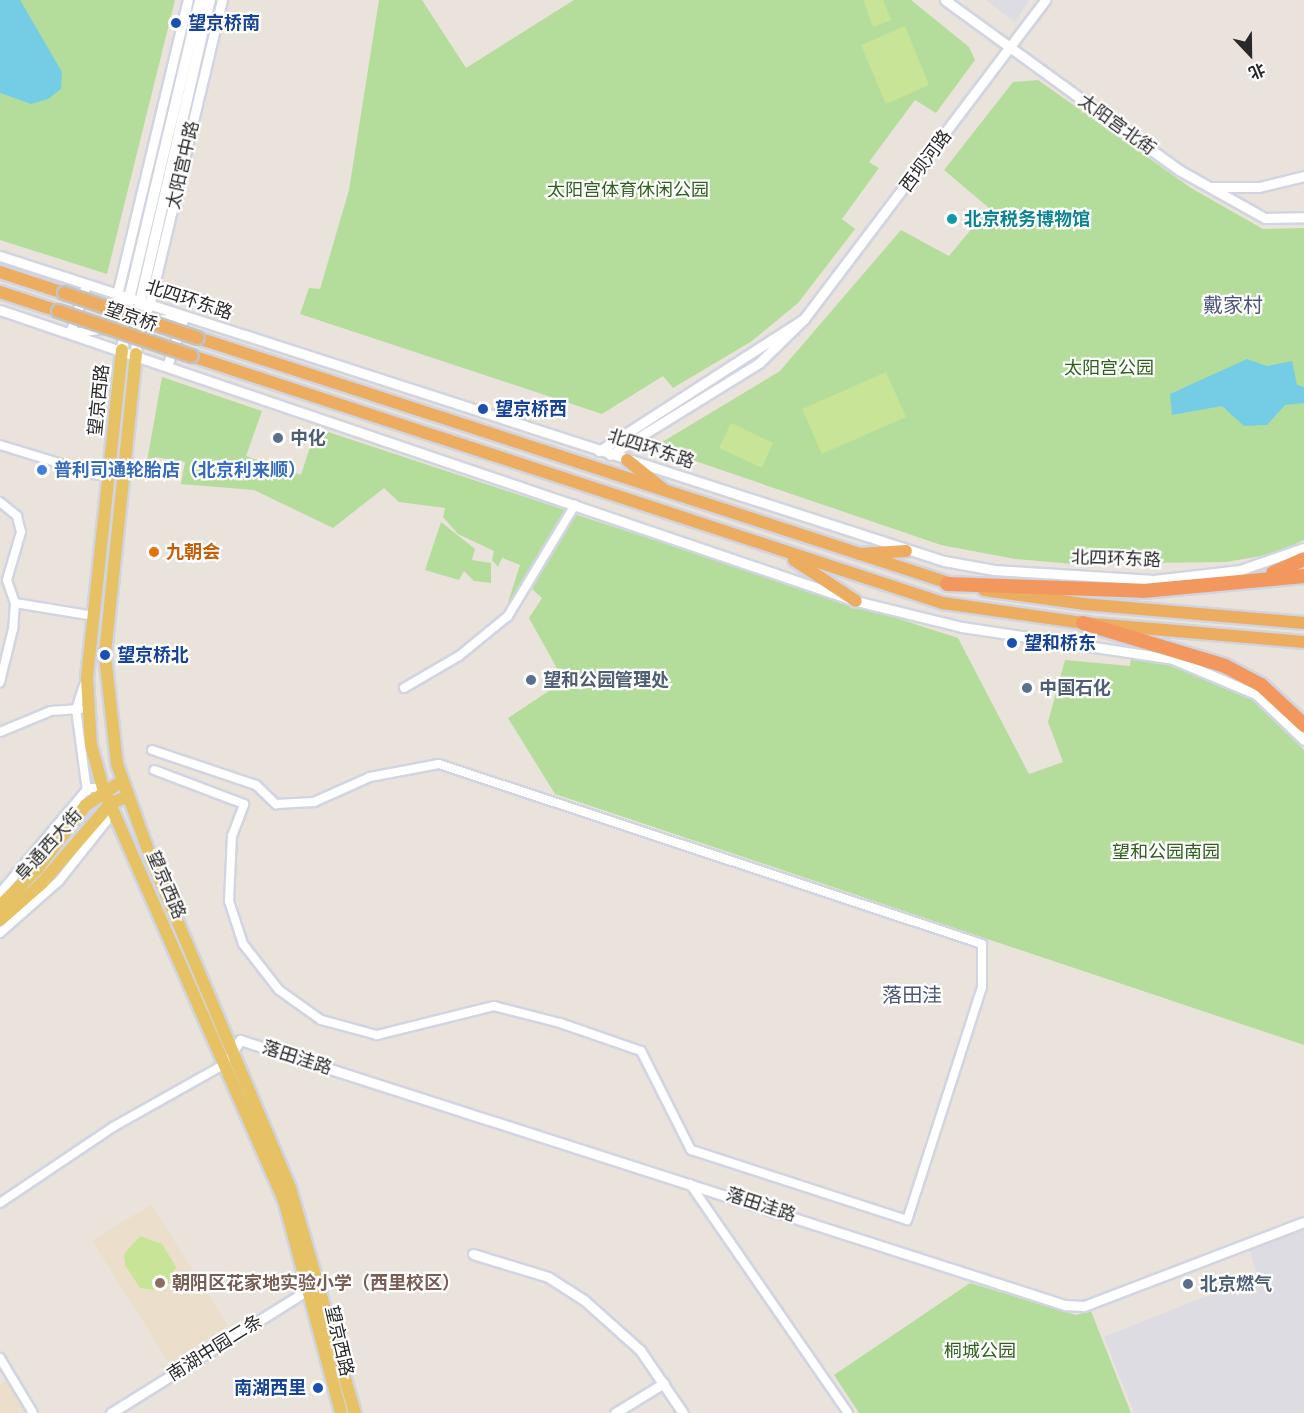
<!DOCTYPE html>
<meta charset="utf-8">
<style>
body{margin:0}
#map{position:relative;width:1304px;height:1413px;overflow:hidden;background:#eae3db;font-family:"Fira Sans Condensed","Noto Sans SC",sans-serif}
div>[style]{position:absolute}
.industrial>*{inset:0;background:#dddce3}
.education>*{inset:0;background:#ebdfcc}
.green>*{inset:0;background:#b4dd9b}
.pitch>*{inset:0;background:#c7e497}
.water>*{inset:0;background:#75cce5}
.roads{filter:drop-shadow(2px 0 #d1d4e1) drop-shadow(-2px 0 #d1d4e1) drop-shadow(0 2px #d1d4e1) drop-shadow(0 -2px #d1d4e1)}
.minor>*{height:8px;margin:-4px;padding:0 4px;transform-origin:4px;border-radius:4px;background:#fff}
.tertiary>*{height:9px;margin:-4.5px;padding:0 4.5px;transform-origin:4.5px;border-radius:4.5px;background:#fff}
.secondary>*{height:10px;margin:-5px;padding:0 5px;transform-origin:5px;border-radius:5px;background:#fff}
.primary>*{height:12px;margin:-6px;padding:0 6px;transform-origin:6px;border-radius:6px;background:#e6c264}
.trunk>*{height:12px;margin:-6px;padding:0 6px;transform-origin:6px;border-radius:6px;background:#ecad61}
.motorway>*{height:14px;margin:-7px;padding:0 7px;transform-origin:7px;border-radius:7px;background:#f2985e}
.bridges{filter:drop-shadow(2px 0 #c3c3c3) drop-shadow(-2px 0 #c3c3c3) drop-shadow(0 2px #c3c3c3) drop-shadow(0 -2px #c3c3c3)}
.trunk-bridge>*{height:12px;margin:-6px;padding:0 6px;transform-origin:6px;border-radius:6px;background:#ecad61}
.dots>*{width:16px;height:16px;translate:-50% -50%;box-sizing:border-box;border:3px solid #fff;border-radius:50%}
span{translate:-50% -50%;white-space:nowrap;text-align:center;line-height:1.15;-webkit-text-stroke:4.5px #fff;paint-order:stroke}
.transit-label{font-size:18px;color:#164399;font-weight:700}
.left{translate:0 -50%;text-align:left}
.right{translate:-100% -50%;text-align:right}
.street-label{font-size:18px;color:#292929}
.park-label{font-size:18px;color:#2f601e}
.culture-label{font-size:18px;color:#0d838f;font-weight:700}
.service-label{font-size:18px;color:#4e5e75;font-weight:700}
.shop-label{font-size:18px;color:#366cbe;font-weight:700}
.food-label{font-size:18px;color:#c56008;font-weight:700}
.education-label{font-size:18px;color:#785e54;font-weight:700}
.neighbourhood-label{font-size:20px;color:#4c5676}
.north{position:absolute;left:1220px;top:24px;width:60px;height:60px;-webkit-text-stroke:4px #fff;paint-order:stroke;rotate:158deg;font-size:16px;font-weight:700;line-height:24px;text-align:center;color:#292929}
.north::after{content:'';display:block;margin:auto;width:21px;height:27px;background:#292929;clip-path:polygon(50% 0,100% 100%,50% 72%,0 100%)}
</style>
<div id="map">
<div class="industrial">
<i style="clip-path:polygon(986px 0,1029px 0,1015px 22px)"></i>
<i style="clip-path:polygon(1304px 1227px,1304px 1413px,1134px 1413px,1104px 1337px,1257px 1276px,1249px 1248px)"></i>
</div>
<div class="education">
<i style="clip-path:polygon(151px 1204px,228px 1326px,169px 1363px,92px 1241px)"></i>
<i style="clip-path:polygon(6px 1381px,27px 1413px,0 1413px,0 1384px)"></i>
</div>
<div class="green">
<i style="clip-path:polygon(0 0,175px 0,107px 274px,0 240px)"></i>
<i style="clip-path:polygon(379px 0,422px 0,466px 68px,574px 0,911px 0,969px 47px,975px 60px,936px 113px,915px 100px,869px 162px,879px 168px,842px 219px,855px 229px,798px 303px,752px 341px,673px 388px,663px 376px,602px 414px,300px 314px,309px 288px,320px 289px,349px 190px)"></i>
<i style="clip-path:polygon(1038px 80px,1191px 188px,1263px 229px,1304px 228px,1304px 540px,1273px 554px,1226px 562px,1073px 564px,1015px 559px,941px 545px,654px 447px,780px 371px,901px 230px,949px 256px,989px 208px,944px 170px,1013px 82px)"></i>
<i style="clip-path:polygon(162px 377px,262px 411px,246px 456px,301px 475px,316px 428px,568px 511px,505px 612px,520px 565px,502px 558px,498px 567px,492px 560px,494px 551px,458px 534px,443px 517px,445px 508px,399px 502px,384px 488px,333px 528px,254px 490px,181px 484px,185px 462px,155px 457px,151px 480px,144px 478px)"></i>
<i style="clip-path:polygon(574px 514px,958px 638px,1029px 774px,1063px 762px,1048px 722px,1065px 660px,1130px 666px,1131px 658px,1183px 666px,1219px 678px,1257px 702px,1304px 750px,1304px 1045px,555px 794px,508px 718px,564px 681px,529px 618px,542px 598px,532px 589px)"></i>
<i style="clip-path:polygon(441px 522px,475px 549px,472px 560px,491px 563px,491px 583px,474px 581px,464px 571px,459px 580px,425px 570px)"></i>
<i style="clip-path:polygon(970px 1283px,1076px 1315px,1091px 1311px,1131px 1413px,859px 1413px,834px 1375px)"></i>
</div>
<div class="pitch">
<i style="clip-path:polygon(863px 0,883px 0,891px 20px,873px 27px)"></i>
<i style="clip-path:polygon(905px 26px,929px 85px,886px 104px,861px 45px)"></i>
<i style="clip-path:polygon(886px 372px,906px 417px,822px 454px,802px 409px)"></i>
<i style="clip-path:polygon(731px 423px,773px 443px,762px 468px,719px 448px)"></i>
<i style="clip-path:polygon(140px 1236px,162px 1244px,176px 1267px,165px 1291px,140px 1288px,125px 1265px,124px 1254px)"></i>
</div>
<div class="water">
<i style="clip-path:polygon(0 0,20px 0,62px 72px,61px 89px,48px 99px,31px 104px,0 93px)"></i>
<i style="clip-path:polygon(1247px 359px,1267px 366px,1292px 361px,1297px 385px,1304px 387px,1304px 403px,1285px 405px,1267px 425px,1244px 426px,1222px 406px,1172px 415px,1170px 394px)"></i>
</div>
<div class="roads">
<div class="minor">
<i style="left:0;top:445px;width:102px;rotate:17deg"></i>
<i style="left:0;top:502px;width:22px;rotate:39deg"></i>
<i style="left:17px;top:516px;width:16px;rotate:76deg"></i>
<i style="left:21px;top:532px;width:50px;rotate:106.3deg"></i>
<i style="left:7px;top:580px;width:24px;rotate:71deg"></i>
<i style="left:15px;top:603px;width:26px;rotate:94deg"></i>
<i style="left:13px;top:629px;width:55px;rotate:103.8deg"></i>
<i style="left:15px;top:603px;width:80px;rotate:9.3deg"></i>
<i style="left:84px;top:685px;width:25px;rotate:108deg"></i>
<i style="left:76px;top:709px;width:83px;rotate:82.4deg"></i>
<i style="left:404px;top:688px;width:64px;rotate:-30.2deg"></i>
<i style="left:459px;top:656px;width:63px;rotate:-39.2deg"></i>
<i style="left:508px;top:616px;width:130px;rotate:-58.9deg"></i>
<i style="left:0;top:732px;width:55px;rotate:-22.4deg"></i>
<i style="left:51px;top:711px;width:29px;rotate:-4deg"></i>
<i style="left:152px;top:750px;width:110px;rotate:18.6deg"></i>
<i style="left:256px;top:785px;width:28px;rotate:44deg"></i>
<i style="left:276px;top:804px;width:38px;rotate:-3deg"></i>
<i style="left:314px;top:802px;width:61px;rotate:-24.1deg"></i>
<i style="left:370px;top:777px;width:70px;rotate:-10.7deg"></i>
<i style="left:439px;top:764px;width:572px;rotate:18.34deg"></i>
<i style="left:982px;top:944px;width:43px;rotate:90deg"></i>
<i style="left:982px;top:987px;width:245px;rotate:107.8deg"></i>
<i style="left:907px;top:1220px;width:227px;rotate:-162deg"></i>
<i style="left:691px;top:1150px;width:111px;rotate:-116.8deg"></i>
<i style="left:641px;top:1051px;width:86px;rotate:-160.9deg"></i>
<i style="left:560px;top:1023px;width:68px;rotate:-165.6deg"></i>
<i style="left:494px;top:1006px;width:121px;rotate:166.1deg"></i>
<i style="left:377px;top:1035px;width:58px;rotate:-165deg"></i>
<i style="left:321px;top:1020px;width:52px;rotate:-144.5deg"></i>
<i style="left:279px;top:990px;width:58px;rotate:-128deg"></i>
<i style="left:243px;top:944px;width:45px;rotate:-108deg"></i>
<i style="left:229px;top:901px;width:65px;rotate:-87.4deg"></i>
<i style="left:232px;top:836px;width:34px;rotate:-69deg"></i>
<i style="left:244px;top:804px;width:96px;rotate:-159.3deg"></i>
<i style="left:0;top:893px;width:137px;rotate:-50deg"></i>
<i style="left:88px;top:788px;width:15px"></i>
<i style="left:0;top:933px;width:79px;rotate:-41.4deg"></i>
<i style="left:59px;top:881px;width:75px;rotate:-51.5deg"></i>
<i style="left:106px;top:822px;width:16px;rotate:-75deg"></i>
<i style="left:690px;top:1184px;width:278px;rotate:55.4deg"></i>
<i style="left:0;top:1203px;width:136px;rotate:-33.9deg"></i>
<i style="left:113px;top:1127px;width:129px;rotate:-29.4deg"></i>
<i style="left:0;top:1358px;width:64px;rotate:59deg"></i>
</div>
<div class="tertiary">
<i style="left:945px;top:0;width:289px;rotate:36deg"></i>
<i style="left:1179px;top:170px;width:98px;rotate:29.2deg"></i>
<i style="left:1265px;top:218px;width:39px;rotate:-1deg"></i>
<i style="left:1212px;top:187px;width:47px"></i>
<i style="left:1259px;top:187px;width:46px;rotate:-13.7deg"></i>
<i style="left:0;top:256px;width:992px;rotate:17.91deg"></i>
<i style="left:944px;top:561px;width:51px;rotate:10.2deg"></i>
<i style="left:994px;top:570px;width:160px;rotate:3.6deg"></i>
<i style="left:1154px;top:580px;width:87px;rotate:-6.6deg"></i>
<i style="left:1240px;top:570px;width:68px;rotate:-19deg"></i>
<i style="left:86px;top:285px;width:51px;rotate:108.4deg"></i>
<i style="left:70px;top:333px;width:112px;rotate:-8.2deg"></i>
<i style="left:0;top:310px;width:904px;rotate:18.78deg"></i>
<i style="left:856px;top:601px;width:109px;rotate:13.8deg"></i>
<i style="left:962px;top:627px;width:213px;rotate:8.6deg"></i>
<i style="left:1173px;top:659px;width:90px;rotate:22.9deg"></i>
<i style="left:1256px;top:694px;width:66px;rotate:43.8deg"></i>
<i style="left:122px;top:316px;width:22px;rotate:-103deg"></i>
<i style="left:117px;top:295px;width:303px;rotate:-76.5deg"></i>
<i style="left:804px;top:319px;width:400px;rotate:-52.9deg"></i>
<i style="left:138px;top:323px;width:20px;rotate:-57deg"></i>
<i style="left:149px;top:306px;width:315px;rotate:-76.6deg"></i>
<i style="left:167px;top:366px;width:52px;rotate:-70.9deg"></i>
<i style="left:599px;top:451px;width:244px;rotate:-32.8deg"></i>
<i style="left:804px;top:319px;width:63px;rotate:135.6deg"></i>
<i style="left:759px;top:363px;width:175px;rotate:148.3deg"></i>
<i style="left:230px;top:1056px;width:19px;rotate:-58deg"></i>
<i style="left:240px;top:1040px;width:867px;rotate:17.81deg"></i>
<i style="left:1065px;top:1305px;width:19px;rotate:3deg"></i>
<i style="left:1084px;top:1306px;width:235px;rotate:-20.9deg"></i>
<i style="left:473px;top:1254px;width:78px;rotate:17deg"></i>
<i style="left:548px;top:1277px;width:43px;rotate:32.6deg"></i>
<i style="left:584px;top:1300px;width:75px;rotate:41.8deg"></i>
<i style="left:640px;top:1350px;width:76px;rotate:55.7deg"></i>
<i style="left:111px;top:1413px;width:238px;rotate:-32deg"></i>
<i style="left:615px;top:1413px;width:57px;rotate:-31.5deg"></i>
</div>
<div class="secondary">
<i style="left:122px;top:350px;width:51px;rotate:-82.2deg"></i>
<i style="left:129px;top:299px;width:307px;rotate:-76.6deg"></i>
<i style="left:136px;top:354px;width:51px;rotate:-85.5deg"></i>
<i style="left:140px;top:303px;width:311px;rotate:-77deg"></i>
</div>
<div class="primary">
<i style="left:122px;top:350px;width:330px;rotate:96.1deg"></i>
<i style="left:87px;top:678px;width:67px;rotate:86.6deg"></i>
<i style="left:91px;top:745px;width:45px;rotate:74.4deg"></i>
<i style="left:103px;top:788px;width:450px;rotate:66.3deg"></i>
<i style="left:284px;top:1200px;width:220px;rotate:75deg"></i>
<i style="left:136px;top:354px;width:303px;rotate:95.9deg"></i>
<i style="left:105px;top:655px;width:110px;rotate:83.7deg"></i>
<i style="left:117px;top:764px;width:103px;rotate:70.2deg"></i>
<i style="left:152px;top:861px;width:355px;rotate:67.1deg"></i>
<i style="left:290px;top:1188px;width:234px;rotate:73.9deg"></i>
<i style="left:0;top:906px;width:52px;rotate:-45deg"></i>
<i style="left:37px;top:869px;width:81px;rotate:-52.6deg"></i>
<i style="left:86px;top:805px;width:43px;rotate:-33.7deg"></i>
<i style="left:0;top:920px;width:56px;rotate:-41.4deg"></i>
<i style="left:42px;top:883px;width:106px;rotate:-49.2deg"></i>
<i style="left:111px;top:803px;width:17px;rotate:-21deg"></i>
</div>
<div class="trunk">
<i style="left:0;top:272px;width:67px;rotate:18.2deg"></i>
<i style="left:0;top:292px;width:61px;rotate:18.1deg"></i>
<i style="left:198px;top:338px;width:796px;rotate:18.07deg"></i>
<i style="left:192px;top:356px;width:791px;rotate:18.21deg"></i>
<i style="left:943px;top:603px;width:141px;rotate:8.1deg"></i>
<i style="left:1083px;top:623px;width:222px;rotate:4.9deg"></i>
<i style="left:627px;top:460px;width:45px;rotate:38.7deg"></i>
<i style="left:859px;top:554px;width:47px;rotate:-3.7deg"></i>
<i style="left:794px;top:560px;width:74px;rotate:33.5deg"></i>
<i style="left:984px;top:590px;width:100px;rotate:8deg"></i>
<i style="left:1083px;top:604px;width:222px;rotate:4.9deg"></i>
</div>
<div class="motorway">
<i style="left:1273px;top:573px;width:34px;rotate:-24deg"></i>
<i style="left:947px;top:584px;width:196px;rotate:2deg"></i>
<i style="left:1143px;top:591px;width:162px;rotate:-5.3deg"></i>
<i style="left:1083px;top:623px;width:148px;rotate:16.8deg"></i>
<i style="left:1225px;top:666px;width:41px;rotate:27.8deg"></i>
<i style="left:1261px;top:685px;width:59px;rotate:42.9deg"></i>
</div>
</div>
<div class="bridges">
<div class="trunk-bridge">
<i style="left:64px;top:293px;width:141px;rotate:18.6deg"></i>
<i style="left:58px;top:311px;width:141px;rotate:18.6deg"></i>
</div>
</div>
<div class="dots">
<i style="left:176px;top:23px;background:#1a4fb4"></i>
<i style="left:952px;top:219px;background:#0f9aa8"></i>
<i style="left:483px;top:409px;background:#1a4fb4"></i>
<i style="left:278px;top:438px;background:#5c6f8a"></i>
<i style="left:42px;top:470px;background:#3f7fe0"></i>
<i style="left:154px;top:552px;background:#e8710a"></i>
<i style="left:1012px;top:643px;background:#1a4fb4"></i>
<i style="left:105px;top:655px;background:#1a4fb4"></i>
<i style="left:531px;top:680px;background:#5c6f8a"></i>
<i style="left:1027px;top:688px;background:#5c6f8a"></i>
<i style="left:160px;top:1283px;background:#8d6e63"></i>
<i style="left:1188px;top:1284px;background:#5c6f8a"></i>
<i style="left:318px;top:1388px;background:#1a4fb4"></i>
</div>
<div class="transit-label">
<span class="left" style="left:188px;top:23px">望京桥南</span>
<span class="left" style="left:495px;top:409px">望京桥西</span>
<span class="left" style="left:1024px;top:643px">望和桥东</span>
<span class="left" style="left:117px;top:655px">望京桥北</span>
<span class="right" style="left:306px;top:1388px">南湖西里</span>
</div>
<div class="street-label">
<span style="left:1117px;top:125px;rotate:36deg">太阳宫北街</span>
<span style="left:926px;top:161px;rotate:-53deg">西坝河路</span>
<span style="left:183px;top:165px;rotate:-77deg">太阳宫中路</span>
<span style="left:189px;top:300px;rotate:18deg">北四环东路</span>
<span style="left:131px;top:317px;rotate:19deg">望京桥</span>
<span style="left:99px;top:400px;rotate:-84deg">望京西路</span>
<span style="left:651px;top:449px;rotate:18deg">北四环东路</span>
<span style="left:1116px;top:559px;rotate:2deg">北四环东路</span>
<span style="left:49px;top:845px;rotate:-48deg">阜通西大街</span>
<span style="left:166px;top:885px;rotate:67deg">望京西路</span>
<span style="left:297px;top:1058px;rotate:18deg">落田洼路</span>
<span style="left:761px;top:1205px;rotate:18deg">落田洼路</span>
<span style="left:339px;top:1341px;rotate:77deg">望京西路</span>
<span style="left:215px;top:1348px;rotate:-32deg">南湖中园二条</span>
</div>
<div class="park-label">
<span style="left:628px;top:190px">太阳宫体育休闲公园</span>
<span style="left:1109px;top:368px">太阳宫公园</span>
<span style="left:1166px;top:852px">望和公园南园</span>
<span style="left:980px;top:1351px">桐城公园</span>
</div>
<div class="culture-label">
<span class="left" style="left:964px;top:219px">北京税务博物馆</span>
</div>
<div class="service-label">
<span class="left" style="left:290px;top:438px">中化</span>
<span class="left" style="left:543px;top:680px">望和公园管理处</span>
<span class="left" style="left:1039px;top:688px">中国石化</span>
<span class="left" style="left:1200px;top:1284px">北京燃气</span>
</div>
<div class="shop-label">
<span class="left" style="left:54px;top:470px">普利司通轮胎店（北京利来顺）</span>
</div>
<div class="food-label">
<span class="left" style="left:166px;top:552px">九朝会</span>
</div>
<div class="education-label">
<span class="left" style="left:172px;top:1283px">朝阳区花家地实验小学（西里校区）</span>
</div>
<div class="neighbourhood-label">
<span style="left:1233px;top:305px">戴家村</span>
<span style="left:912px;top:995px">落田洼</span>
</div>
<div class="north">北</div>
</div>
